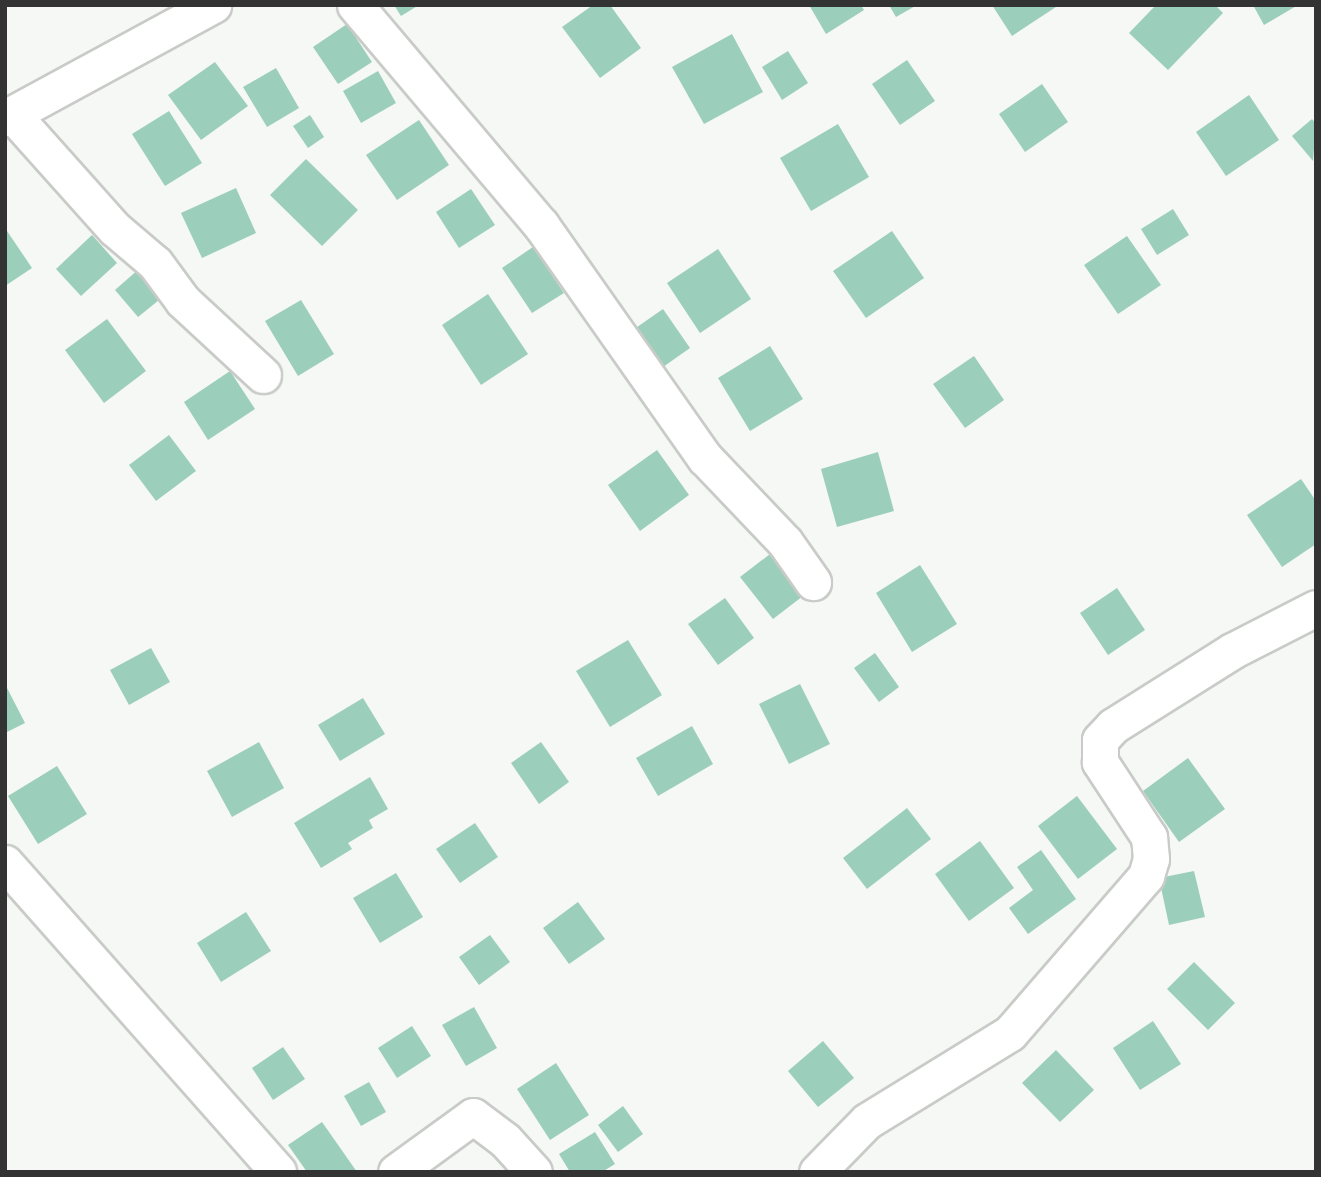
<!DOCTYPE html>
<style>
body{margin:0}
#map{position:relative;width:1321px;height:1177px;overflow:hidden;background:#f5f8f4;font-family:Poppins,sans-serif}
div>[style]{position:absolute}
.building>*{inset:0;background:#9ccebc}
.roads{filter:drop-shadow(2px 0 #c9cbc8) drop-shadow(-2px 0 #c9cbc8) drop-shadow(0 2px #c9cbc8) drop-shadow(0 -2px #c9cbc8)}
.minor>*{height:35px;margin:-17.5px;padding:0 17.5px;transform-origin:17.5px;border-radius:17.5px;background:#fff}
span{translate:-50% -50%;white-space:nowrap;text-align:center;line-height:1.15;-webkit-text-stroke:6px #fff;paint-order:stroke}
.frame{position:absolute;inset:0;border:7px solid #323332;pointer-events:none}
</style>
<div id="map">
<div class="building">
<i style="clip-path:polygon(394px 5px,419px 5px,401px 16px)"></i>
<i style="clip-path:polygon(593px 5px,610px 5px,641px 48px,600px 78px,562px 27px)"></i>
<i style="clip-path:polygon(809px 5px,861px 5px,864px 10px,826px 34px)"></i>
<i style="clip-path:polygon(889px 5px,917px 5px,896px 17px)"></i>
<i style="clip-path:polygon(992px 5px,1059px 5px,1012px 36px)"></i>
<i style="clip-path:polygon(1156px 5px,1215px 5px,1223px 13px,1168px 70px,1129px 33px)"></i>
<i style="clip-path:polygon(1253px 5px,1298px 5px,1264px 25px)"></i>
<i style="clip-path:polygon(347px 24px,372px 62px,338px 84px,313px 47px)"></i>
<i style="clip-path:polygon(732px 34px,763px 92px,704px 124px,672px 67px)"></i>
<i style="clip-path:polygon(788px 51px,808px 83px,782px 100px,762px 67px)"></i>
<i style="clip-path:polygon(907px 60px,935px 101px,900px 125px,872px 84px)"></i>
<i style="clip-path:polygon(215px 62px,248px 106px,201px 140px,168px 95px)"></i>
<i style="clip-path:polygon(276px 68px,299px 108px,267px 127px,243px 87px)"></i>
<i style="clip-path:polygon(378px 71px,396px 103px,361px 123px,343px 91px)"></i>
<i style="clip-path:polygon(1042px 84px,1068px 122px,1025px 152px,999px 114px)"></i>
<i style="clip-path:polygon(1249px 95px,1279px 140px,1226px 176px,1196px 132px)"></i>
<i style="clip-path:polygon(169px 111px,202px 163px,165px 186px,132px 134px)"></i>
<i style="clip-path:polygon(310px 115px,324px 137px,308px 148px,293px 126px)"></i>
<i style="clip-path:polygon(1312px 119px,1316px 124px,1313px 161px,1292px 136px)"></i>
<i style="clip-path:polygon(419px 120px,449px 165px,397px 200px,366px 155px)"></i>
<i style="clip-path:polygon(838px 124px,869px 177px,811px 211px,780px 158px)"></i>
<i style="clip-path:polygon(306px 159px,358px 210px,322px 246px,270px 195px)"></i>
<i style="clip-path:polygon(236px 188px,256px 233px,202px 258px,181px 213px)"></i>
<i style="clip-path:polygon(471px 189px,495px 225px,459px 248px,436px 212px)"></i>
<i style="clip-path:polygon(1173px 209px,1189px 235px,1157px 255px,1141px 229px)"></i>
<i style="clip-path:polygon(5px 228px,32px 268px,5px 286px)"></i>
<i style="clip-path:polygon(892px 231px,924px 278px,866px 318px,833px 271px)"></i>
<i style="clip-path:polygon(92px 235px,117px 263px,81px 296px,56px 269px)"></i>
<i style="clip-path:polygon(1127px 236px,1161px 285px,1118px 314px,1084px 265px)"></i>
<i style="clip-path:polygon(533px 247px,564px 293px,532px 313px,502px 268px)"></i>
<i style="clip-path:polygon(718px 249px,751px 299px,700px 333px,667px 283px)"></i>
<i style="clip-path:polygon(140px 268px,164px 296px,138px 317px,115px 290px)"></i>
<i style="clip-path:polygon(488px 294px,528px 354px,481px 385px,442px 325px)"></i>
<i style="clip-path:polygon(301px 300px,334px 354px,298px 376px,265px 321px)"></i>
<i style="clip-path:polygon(663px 309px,690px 348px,656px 372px,630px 332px)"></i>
<i style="clip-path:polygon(107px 319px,146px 371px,104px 403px,65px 350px)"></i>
<i style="clip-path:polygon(770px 346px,803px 399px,750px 431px,718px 378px)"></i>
<i style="clip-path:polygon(974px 356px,1004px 400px,965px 428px,933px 384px)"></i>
<i style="clip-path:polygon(230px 371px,255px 409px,208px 440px,184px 402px)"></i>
<i style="clip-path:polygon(169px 435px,196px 471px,156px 501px,129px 465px)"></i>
<i style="clip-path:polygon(657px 450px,689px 495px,640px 531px,608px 485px)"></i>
<i style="clip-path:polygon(878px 452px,894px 511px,837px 527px,821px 469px)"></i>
<i style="clip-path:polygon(1301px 479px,1316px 501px,1316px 544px,1282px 567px,1247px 515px)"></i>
<i style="clip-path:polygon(770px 554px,803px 596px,773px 619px,740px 577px)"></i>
<i style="clip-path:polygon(920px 565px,957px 624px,912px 652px,876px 593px)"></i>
<i style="clip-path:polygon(1117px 588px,1145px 630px,1108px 655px,1080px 613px)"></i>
<i style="clip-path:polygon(725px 598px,754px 638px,718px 665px,688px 624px)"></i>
<i style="clip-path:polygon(628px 640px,662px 695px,610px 727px,576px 671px)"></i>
<i style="clip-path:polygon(151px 648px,170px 682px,129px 705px,110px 670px)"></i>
<i style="clip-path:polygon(875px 653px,899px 687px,879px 702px,854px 668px)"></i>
<i style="clip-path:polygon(5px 684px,25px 723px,5px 733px)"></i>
<i style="clip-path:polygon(800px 684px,830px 744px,789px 764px,759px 704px)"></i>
<i style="clip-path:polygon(363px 698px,385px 734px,340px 761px,318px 725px)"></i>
<i style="clip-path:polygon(692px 726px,713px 764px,658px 796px,636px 758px)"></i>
<i style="clip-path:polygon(259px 742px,284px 788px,232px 817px,207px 771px)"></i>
<i style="clip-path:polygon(541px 742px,569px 782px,539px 804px,511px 763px)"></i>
<i style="clip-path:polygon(1188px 758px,1225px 809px,1179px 842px,1143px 791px)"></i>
<i style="clip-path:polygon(57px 766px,87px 814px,38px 844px,8px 796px)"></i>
<i style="clip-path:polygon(370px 777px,388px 809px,369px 820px,373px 828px,348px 843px,352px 849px,321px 868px,294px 823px)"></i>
<i style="clip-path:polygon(1077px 796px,1117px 849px,1078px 879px,1038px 826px)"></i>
<i style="clip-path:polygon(907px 808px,931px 839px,867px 889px,843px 858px)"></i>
<i style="clip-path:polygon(475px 823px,498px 857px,460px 883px,436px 849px)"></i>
<i style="clip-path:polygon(980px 841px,1014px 888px,969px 921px,935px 874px)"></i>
<i style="clip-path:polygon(1041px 850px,1076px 899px,1028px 934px,1009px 908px,1033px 890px,1017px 867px)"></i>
<i style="clip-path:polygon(1194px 871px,1205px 917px,1169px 925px,1159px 878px)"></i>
<i style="clip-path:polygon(396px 873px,423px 917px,380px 943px,353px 898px)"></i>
<i style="clip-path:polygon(578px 902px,605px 939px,569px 964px,543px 928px)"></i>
<i style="clip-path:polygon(246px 912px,271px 951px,221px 982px,197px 943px)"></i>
<i style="clip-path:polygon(490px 935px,510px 962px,479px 985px,459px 957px)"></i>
<i style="clip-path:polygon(1194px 962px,1235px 1003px,1208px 1030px,1167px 989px)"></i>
<i style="clip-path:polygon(474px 1007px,497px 1048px,466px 1066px,442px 1025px)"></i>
<i style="clip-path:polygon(1153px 1021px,1181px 1064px,1140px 1090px,1113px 1048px)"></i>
<i style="clip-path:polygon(412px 1026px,431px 1056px,397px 1078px,378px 1048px)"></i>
<i style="clip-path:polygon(823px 1041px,854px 1078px,818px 1107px,788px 1071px)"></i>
<i style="clip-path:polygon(283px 1047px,305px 1079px,273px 1100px,252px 1068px)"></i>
<i style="clip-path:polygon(1056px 1050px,1094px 1090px,1060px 1122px,1022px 1083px)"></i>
<i style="clip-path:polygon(556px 1063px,589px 1115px,550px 1140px,517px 1089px)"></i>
<i style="clip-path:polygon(369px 1082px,386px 1112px,361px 1126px,344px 1096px)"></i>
<i style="clip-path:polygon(623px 1106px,643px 1134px,618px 1152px,598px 1125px)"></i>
<i style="clip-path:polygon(322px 1122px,357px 1172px,307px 1172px,288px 1145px)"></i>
<i style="clip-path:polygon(595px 1132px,615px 1164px,602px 1172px,570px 1172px,559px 1154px)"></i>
</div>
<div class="roads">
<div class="minor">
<i style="left:355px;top:5px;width:288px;rotate:49.8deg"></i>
<i style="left:541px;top:225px;width:285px;rotate:54.9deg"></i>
<i style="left:705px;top:458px;width:116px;rotate:46.4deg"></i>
<i style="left:785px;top:542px;width:49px;rotate:55deg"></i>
<i style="left:12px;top:114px;width:154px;rotate:48.2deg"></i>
<i style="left:115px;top:229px;width:52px;rotate:40.4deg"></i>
<i style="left:155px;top:263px;width:47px;rotate:53.6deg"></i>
<i style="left:183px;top:301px;width:109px;rotate:42.8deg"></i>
<i style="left:5px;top:118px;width:237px;rotate:-28.5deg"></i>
<i style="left:5px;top:863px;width:412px;rotate:48.5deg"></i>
<i style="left:396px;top:1172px;width:95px;rotate:-36deg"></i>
<i style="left:473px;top:1116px;width:40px;rotate:37deg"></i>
<i style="left:505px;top:1140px;width:43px;rotate:47.8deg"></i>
<i style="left:817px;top:1172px;width:71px;rotate:-45.6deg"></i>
<i style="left:867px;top:1121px;width:168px;rotate:-31.6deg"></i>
<i style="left:1010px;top:1033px;width:208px;rotate:-49.1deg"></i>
<i style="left:1146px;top:876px;width:18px;rotate:-74deg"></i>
<i style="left:1151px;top:859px;width:22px;rotate:-95deg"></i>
<i style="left:1149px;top:837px;width:90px;rotate:-123.2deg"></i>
<i style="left:1100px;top:762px;width:22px;rotate:-90deg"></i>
<i style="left:1100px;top:740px;width:19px;rotate:-47deg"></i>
<i style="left:1113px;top:726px;width:141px;rotate:-32.2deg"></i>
<i style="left:1232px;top:651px;width:94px;rotate:-27.1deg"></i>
</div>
</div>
<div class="frame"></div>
</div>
